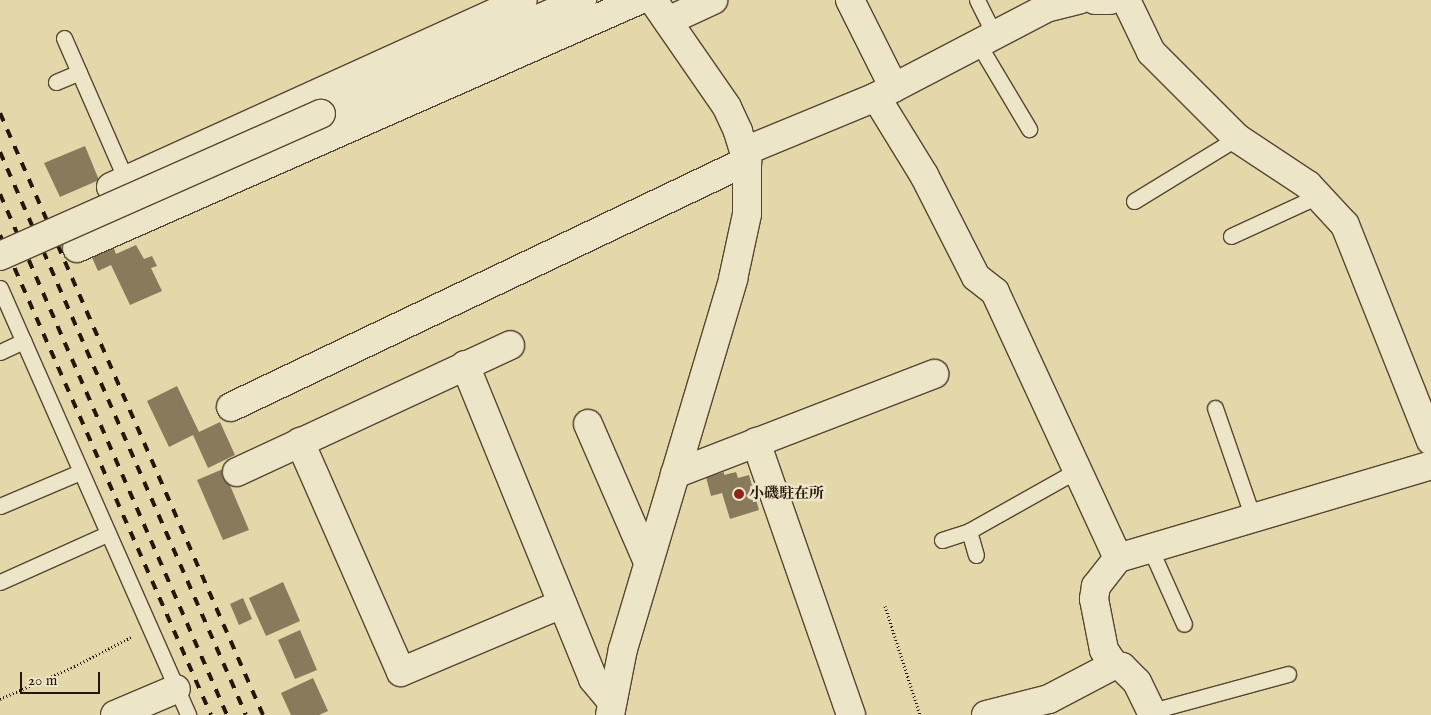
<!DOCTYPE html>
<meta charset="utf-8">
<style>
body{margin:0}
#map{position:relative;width:1431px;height:715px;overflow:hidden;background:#e4d7a9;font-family:"IM FELL English","Noto Serif JP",serif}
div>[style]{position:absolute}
.building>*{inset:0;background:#897a5c}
.path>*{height:3px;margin-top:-1.5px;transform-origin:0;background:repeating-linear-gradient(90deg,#261609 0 1px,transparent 0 3.5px)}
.roads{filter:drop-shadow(1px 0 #564631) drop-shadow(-1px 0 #564631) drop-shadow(0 1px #564631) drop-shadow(0 -1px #564631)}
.service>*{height:15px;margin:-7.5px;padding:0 7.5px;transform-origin:7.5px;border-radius:7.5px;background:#ede5c7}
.minor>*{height:28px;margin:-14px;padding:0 14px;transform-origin:14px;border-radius:14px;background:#ede5c7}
.tertiary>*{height:28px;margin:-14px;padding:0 14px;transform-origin:14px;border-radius:14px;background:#ede5c7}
.rail>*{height:4px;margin-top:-2px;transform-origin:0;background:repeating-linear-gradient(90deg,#261609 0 9px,transparent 0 18px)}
.bridges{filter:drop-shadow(1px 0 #564631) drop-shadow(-1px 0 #564631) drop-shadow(0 1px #564631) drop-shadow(0 -1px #564631)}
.tertiary-bridge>*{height:28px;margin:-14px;padding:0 14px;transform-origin:14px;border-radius:14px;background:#ede5c7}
.dots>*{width:14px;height:14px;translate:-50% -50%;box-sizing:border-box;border:2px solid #ede5c7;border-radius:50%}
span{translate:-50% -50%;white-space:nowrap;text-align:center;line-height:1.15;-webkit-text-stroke:5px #ede5c7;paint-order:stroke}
.poi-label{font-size:15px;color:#261609;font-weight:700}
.left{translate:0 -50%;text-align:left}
.scale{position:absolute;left:20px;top:672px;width:80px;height:22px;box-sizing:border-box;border:2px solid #261609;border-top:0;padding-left:6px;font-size:15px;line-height:18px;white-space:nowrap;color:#261609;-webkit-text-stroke:4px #ede5c7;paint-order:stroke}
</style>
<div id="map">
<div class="building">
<i style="clip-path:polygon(85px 146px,99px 180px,60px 197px,44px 163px)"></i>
<i style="clip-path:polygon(112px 243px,116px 254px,136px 245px,144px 259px,152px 256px,157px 266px,151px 268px,162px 291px,130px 305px,111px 265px,98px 271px,90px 253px)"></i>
<i style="clip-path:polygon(177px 386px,199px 432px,220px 422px,235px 455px,208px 468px,193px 435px,169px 447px,147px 401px)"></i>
<i style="clip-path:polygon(223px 469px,249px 530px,223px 540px,197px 480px)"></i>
<i style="clip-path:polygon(724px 472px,724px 475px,736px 472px,738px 478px,749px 475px,759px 510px,730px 519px,722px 493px,711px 496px,706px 477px)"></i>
<i style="clip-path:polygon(283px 582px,300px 621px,266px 636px,249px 598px)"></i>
<i style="clip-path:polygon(243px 598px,252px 619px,239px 625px,230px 604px)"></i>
<i style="clip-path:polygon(300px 630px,317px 670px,295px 679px,278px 640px)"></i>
<i style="clip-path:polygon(313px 678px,328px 711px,319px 715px,291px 715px,281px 693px)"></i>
</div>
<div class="path">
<i style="left:885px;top:606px;width:114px;rotate:72.2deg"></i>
<i style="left:0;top:699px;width:77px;rotate:-23.6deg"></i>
<i style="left:71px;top:668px;width:68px;rotate:-27.3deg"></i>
</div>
<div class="roads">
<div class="service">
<i style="left:977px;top:0;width:40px;rotate:63.4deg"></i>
<i style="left:64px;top:38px;width:155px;rotate:66.4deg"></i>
<i style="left:979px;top:45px;width:98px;rotate:59.2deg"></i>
<i style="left:56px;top:82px;width:25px;rotate:-23deg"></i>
<i style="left:1134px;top:201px;width:121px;rotate:-31.5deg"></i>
<i style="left:1231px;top:236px;width:96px;rotate:-24.7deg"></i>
<i style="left:0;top:288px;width:467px;rotate:66.2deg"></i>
<i style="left:0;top:352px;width:26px;rotate:-25deg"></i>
<i style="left:1215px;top:408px;width:116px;rotate:70.9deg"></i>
<i style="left:0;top:506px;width:87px;rotate:-23deg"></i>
<i style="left:969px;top:531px;width:25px;rotate:74deg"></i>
<i style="left:942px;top:540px;width:28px;rotate:-18deg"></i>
<i style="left:969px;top:531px;width:123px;rotate:-29.3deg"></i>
<i style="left:1150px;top:548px;width:83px;rotate:65.9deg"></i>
<i style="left:0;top:582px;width:117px;rotate:-24.2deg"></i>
<i style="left:1152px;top:711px;width:141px;rotate:-15.2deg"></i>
</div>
<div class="minor">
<i style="left:850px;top:0;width:98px;rotate:63.4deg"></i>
<i style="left:1095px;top:0;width:15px"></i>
<i style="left:1126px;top:0;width:58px;rotate:64.3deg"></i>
<i style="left:1151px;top:52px;width:122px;rotate:45deg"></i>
<i style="left:1237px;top:138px;width:85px;rotate:33.5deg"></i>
<i style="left:1308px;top:185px;width:54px;rotate:47.2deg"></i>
<i style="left:1345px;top:225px;width:232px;rotate:68.3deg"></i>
<i style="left:668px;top:21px;width:50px;rotate:-25deg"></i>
<i style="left:876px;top:97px;width:192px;rotate:-27.6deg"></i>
<i style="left:1046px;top:8px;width:34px;rotate:-14deg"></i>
<i style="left:745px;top:151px;width:142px;rotate:-22.4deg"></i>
<i style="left:876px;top:97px;width:92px;rotate:58.4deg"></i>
<i style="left:924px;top:175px;width:114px;rotate:63deg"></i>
<i style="left:976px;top:277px;width:24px;rotate:38deg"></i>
<i style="left:995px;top:292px;width:293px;rotate:65.2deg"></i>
<i style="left:1118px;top:558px;width:36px;rotate:128deg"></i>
<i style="left:1096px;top:586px;width:13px;rotate:99deg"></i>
<i style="left:1094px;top:599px;width:52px;rotate:78.9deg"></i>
<i style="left:1104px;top:650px;width:18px;rotate:56deg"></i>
<i style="left:111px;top:187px;width:452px;rotate:-24.4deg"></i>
<i style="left:77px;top:248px;width:614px;rotate:-23.81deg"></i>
<i style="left:465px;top:365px;width:339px;rotate:67.8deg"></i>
<i style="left:593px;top:679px;width:30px;rotate:50deg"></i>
<i style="left:231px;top:407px;width:572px;rotate:-25.49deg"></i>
<i style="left:588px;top:424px;width:148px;rotate:66.5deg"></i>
<i style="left:300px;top:442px;width:251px;rotate:66.3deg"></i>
<i style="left:401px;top:672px;width:175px;rotate:-22.9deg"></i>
<i style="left:756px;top:442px;width:289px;rotate:70.8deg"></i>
<i style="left:237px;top:472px;width:301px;rotate:-24.9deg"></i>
<i style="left:675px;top:474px;width:278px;rotate:-21.1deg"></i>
<i style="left:1118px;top:558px;width:327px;rotate:-16.5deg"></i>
<i style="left:115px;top:715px;width:66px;rotate:-23.1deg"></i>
<i style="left:610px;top:715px;width:67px;rotate:-78.9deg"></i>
<i style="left:623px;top:649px;width:386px;rotate:-73.4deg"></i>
<i style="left:733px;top:279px;width:66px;rotate:-77.8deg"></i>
<i style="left:747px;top:214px;width:53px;rotate:-90deg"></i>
<i style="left:747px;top:161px;width:31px;rotate:-107deg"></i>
<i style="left:738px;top:131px;width:26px;rotate:-115deg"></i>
<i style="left:727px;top:107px;width:130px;rotate:-124.7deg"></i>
<i style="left:986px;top:715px;width:65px;rotate:-14.3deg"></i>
<i style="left:1049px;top:699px;width:73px;rotate:-27.6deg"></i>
<i style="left:1114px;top:665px;width:8px;rotate:14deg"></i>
<i style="left:1122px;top:667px;width:21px;rotate:45deg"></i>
<i style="left:1137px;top:682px;width:37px;rotate:64deg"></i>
</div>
<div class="tertiary">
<i style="left:321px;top:114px;width:285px;rotate:-23.6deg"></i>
</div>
</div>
<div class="rail">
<i style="left:0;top:113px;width:657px;rotate:66.4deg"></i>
<i style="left:0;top:152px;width:614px;rotate:66.4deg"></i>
<i style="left:0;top:194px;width:568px;rotate:66.46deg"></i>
<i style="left:0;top:235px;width:524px;rotate:66.27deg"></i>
</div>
<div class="bridges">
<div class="tertiary-bridge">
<i style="left:0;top:256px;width:351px;rotate:-23.9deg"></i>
</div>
</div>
<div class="dots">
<i style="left:739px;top:494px;background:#8f2418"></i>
</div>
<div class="poi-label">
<span class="left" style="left:749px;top:494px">小磯駐在所</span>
</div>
<div class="scale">20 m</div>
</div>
